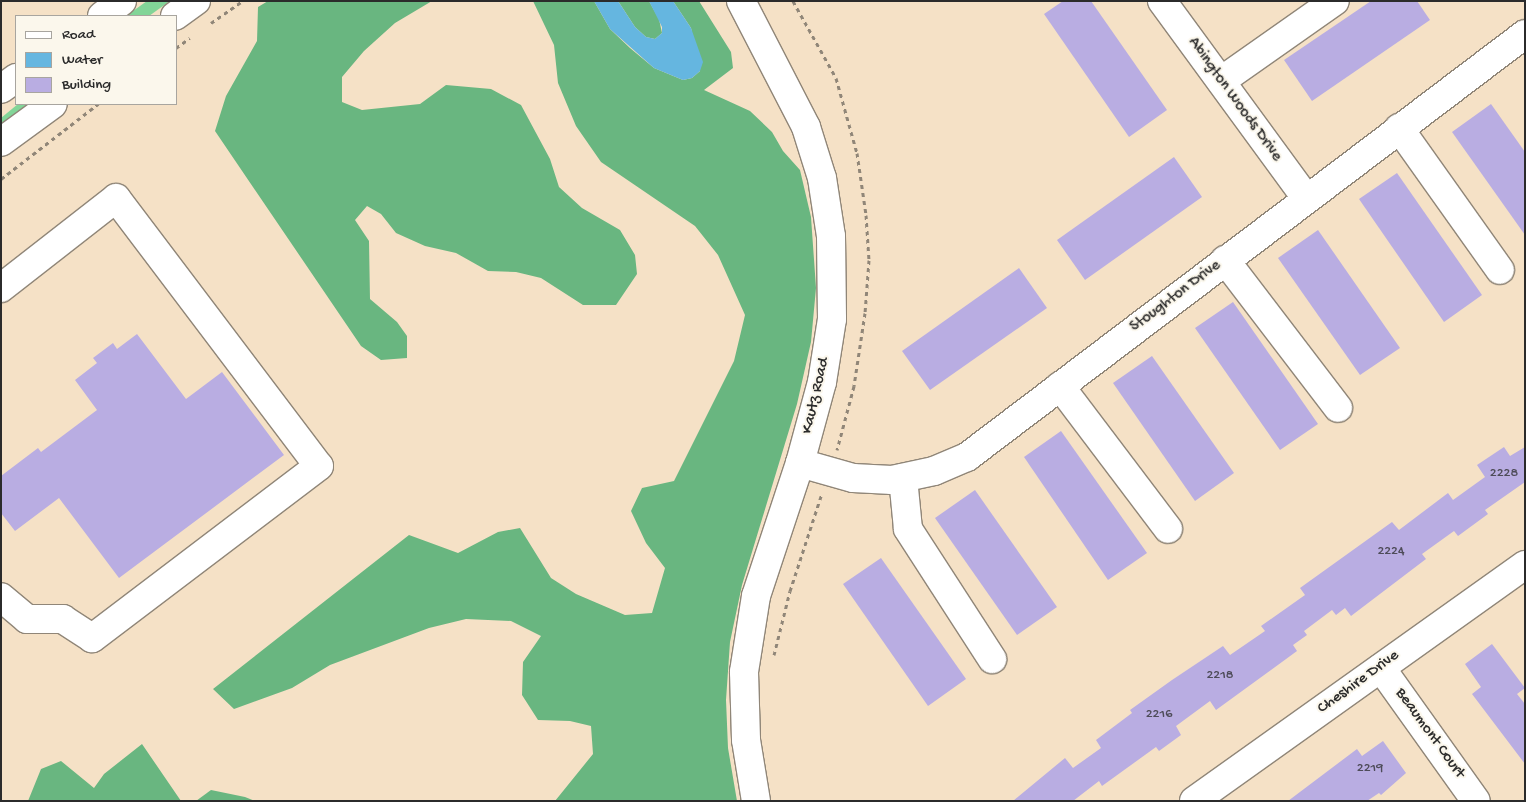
<!DOCTYPE html>
<style>
body{margin:0}
#map{position:relative;width:1526px;height:802px;overflow:hidden;background:#f5e1c6;font-family:"Gochi Hand",sans-serif}
div>[style]{position:absolute}
.green>*{inset:0;background:#82d598}
.forest>*{inset:0;background:#69b680}
.water>*{inset:0;background:#65b6e0}
.building>*{inset:0;background:#b9ade2}
.path>*{height:3px;margin-top:-1.5px;transform-origin:0;background:repeating-linear-gradient(90deg,#908678 0 4px,transparent 0 8px)}
.roads{filter:drop-shadow(1px 0 #908678) drop-shadow(-1px 0 #908678) drop-shadow(0 1px #908678) drop-shadow(0 -1px #908678)}
.minor>*{height:28px;margin:-14px;padding:0 14px;transform-origin:14px;border-radius:14px;background:#fff}
.major>*{height:28px;margin:-14px;padding:0 14px;transform-origin:14px;border-radius:14px;background:#fff}
span{translate:-50% -50%;white-space:nowrap;text-align:center;line-height:1.15;-webkit-text-stroke:4px #fbf7ec;paint-order:stroke}
.number-label{font-size:14px;color:#4e4c59}
.number-label span{-webkit-text-stroke-width:0}
.street-label{font-size:16px;color:#2b2b2b}
.frame{position:absolute;inset:0;border:2px solid #2b2b2b;pointer-events:none}
.legend{position:absolute;left:15px;top:15px;width:162px;height:90px;box-sizing:border-box;background:#fbf7ec;border:1px solid #a8a59f;margin:0;padding:6px 9px;list-style:none;font-size:15px;color:#2b2b2b}
.legend li{display:flex;align-items:center;gap:10px;height:25px}
.legend b{width:25px;border:1px solid #a8a59f}
</style>
<div id="map">
<div class="green">
<i style="clip-path:polygon(147px 1px,170px 1px,149px 16px,126px 16px)"></i>
<i style="clip-path:polygon(18px 104px,31px 104px,1px 126px,1px 118px)"></i>
</div>
<div class="forest">
<i style="clip-path:polygon(268px 1px,432px 1px,395px 23px,364px 51px,342px 77px,342px 102px,362px 110px,420px 104px,446px 85px,491px 89px,521px 105px,550px 159px,559px 187px,582px 208px,620px 230px,635px 255px,637px 274px,616px 305px,583px 305px,541px 278px,516px 272px,488px 271px,456px 253px,425px 246px,396px 233px,381px 214px,367px 206px,355px 220px,369px 241px,370px 299px,397px 322px,407px 336px,407px 358px,381px 360px,361px 346px,215px 131px,226px 96px,257px 41px,258px 7px)"></i>
<i style="clip-path:polygon(533px 1px,594px 1px,610px 29px,630px 48px,654px 68px,683px 80px,692px 78px,700px 71px,691px 28px,673px 1px,699px 1px,731px 52px,733px 68px,704px 90px,750px 111px,772px 132px,783px 151px,800px 170px,811px 217px,816px 288px,811px 342px,797px 404px,742px 585px,730px 642px,726px 700px,728px 748px,737px 801px,555px 801px,593px 754px,591px 726px,570px 721px,538px 720px,522px 695px,523px 662px,541px 636px,511px 621px,466px 619px,429px 628px,330px 665px,292px 688px,234px 709px,213px 689px,409px 535px,458px 553px,498px 532px,520px 528px,551px 578px,576px 594px,625px 615px,652px 613px,665px 568px,646px 543px,631px 511px,642px 488px,674px 481px,734px 361px,745px 315px,718px 255px,695px 226px,601px 162px,576px 126px,558px 83px,554px 45px)"></i>
<i style="clip-path:polygon(618px 1px,649px 1px,659px 19px,662px 33px,655px 39px,646px 37px,635px 27px)"></i>
<i style="clip-path:polygon(142px 744px,181px 801px,28px 801px,41px 769px,61px 761px,94px 788px,104px 774px)"></i>
<i style="clip-path:polygon(211px 790px,245px 797px,255px 801px,196px 801px)"></i>
</div>
<div class="water">
<i style="clip-path:polygon(594px 1px,618px 1px,635px 27px,646px 37px,655px 39px,662px 33px,662px 27px,649px 1px,673px 1px,691px 28px,703px 62px,700px 71px,692px 78px,683px 80px,654px 68px,610px 29px)"></i>
</div>
<div class="building">
<i style="clip-path:polygon(1063px 1px,1091px 1px,1167px 110px,1129px 137px,1044px 14px)"></i>
<i style="clip-path:polygon(1371px 1px,1417px 1px,1430px 20px,1312px 101px,1284px 60px)"></i>
<i style="clip-path:polygon(1491px 104px,1525px 152px,1525px 235px,1452px 132px)"></i>
<i style="clip-path:polygon(1174px 157px,1202px 197px,1085px 280px,1057px 240px)"></i>
<i style="clip-path:polygon(1397px 173px,1482px 295px,1444px 322px,1359px 199px)"></i>
<i style="clip-path:polygon(1318px 230px,1400px 348px,1360px 375px,1278px 258px)"></i>
<i style="clip-path:polygon(1019px 268px,1047px 308px,930px 390px,902px 351px)"></i>
<i style="clip-path:polygon(1233px 302px,1318px 424px,1280px 450px,1195px 328px)"></i>
<i style="clip-path:polygon(137px 334px,186px 399px,222px 372px,284px 455px,119px 578px,59px 498px,15px 531px,1px 513px,1px 476px,38px 448px,41px 452px,97px 410px,75px 380px,97px 363px,93px 358px,113px 343px,117px 349px)"></i>
<i style="clip-path:polygon(1152px 356px,1234px 473px,1195px 501px,1113px 383px)"></i>
<i style="clip-path:polygon(1061px 431px,1147px 553px,1108px 580px,1024px 457px)"></i>
<i style="clip-path:polygon(1504px 447px,1510px 456px,1525px 447px,1525px 482px,1485px 510px,1488px 514px,1458px 536px,1454px 531px,1422px 554px,1426px 559px,1351px 616px,1345px 608px,1336px 615px,1332px 610px,1304px 631px,1307px 635px,1293px 645px,1297px 651px,1216px 710px,1210px 701px,1176px 726px,1181px 735px,1159px 751px,1156px 747px,1102px 786px,1099px 781px,1073px 801px,1013px 801px,1065px 758px,1073px 768px,1101px 748px,1096px 740px,1132px 713px,1130px 710px,1172px 680px,1223px 646px,1230px 655px,1265px 631px,1261px 626px,1305px 595px,1300px 588px,1392px 522px,1399px 530px,1448px 493px,1453px 500px,1485px 477px,1477px 465px)"></i>
<i style="clip-path:polygon(975px 490px,1057px 607px,1017px 635px,935px 518px)"></i>
<i style="clip-path:polygon(881px 558px,966px 679px,928px 706px,843px 584px)"></i>
<i style="clip-path:polygon(1492px 644px,1525px 688px,1517px 694px,1525px 704px,1525px 764px,1472px 694px,1481px 687px,1465px 664px)"></i>
<i style="clip-path:polygon(1383px 741px,1406px 773px,1381px 795px,1379px 793px,1367px 801px,1288px 801px,1357px 749px,1362px 756px)"></i>
</div>
<div class="path">
<i style="left:793px;top:1px;width:88px;rotate:60.8deg"></i>
<i style="left:836px;top:78px;width:78px;rotate:74.4deg"></i>
<i style="left:857px;top:153px;width:63px;rotate:81.7deg"></i>
<i style="left:866px;top:215px;width:45px;rotate:86.2deg"></i>
<i style="left:869px;top:260px;width:53px;rotate:94.3deg"></i>
<i style="left:865px;top:313px;width:74px;rotate:98.6deg"></i>
<i style="left:854px;top:386px;width:66px;rotate:104.9deg"></i>
<i style="left:211px;top:23px;width:38px;rotate:-35deg"></i>
<i style="left:176px;top:48px;width:17px;rotate:-36deg"></i>
<i style="left:1px;top:179px;width:123px;rotate:-37.7deg"></i>
<i style="left:774px;top:655px;width:66px;rotate:-76deg"></i>
<i style="left:790px;top:591px;width:103px;rotate:-71.9deg"></i>
</div>
<div class="roads">
<div class="minor">
<i style="left:741px;top:1px;width:142px;rotate:62.7deg"></i>
<i style="left:806px;top:127px;width:53px;rotate:72.6deg"></i>
<i style="left:822px;top:178px;width:59px;rotate:81.2deg"></i>
<i style="left:831px;top:236px;width:83px;rotate:89.3deg"></i>
<i style="left:832px;top:319px;width:64px;rotate:99deg"></i>
<i style="left:822px;top:382px;width:84px;rotate:105.2deg"></i>
<i style="left:800px;top:463px;width:140px;rotate:108.3deg"></i>
<i style="left:756px;top:596px;width:77px;rotate:99deg"></i>
<i style="left:744px;top:672px;width:68px;rotate:88.3deg"></i>
<i style="left:746px;top:740px;width:62px;rotate:80.7deg"></i>
<i style="left:1162px;top:1px;width:244px;rotate:53.8deg"></i>
<i style="left:1221px;top:81px;width:139px;rotate:-35.1deg"></i>
<i style="left:1399px;top:128px;width:174px;rotate:54.6deg"></i>
<i style="left:1225px;top:260px;width:186px;rotate:52.6deg"></i>
<i style="left:1px;top:288px;width:146px;rotate:-38deg"></i>
<i style="left:116px;top:198px;width:336px;rotate:52.9deg"></i>
<i style="left:319px;top:466px;width:285px;rotate:142.8deg"></i>
<i style="left:92px;top:638px;width:35px;rotate:-147deg"></i>
<i style="left:63px;top:619px;width:36px;rotate:180deg"></i>
<i style="left:27px;top:619px;width:34px;rotate:-140deg"></i>
<i style="left:1060px;top:386px;width:179px;rotate:52.9deg"></i>
<i style="left:800px;top:463px;width:55px;rotate:15.8deg"></i>
<i style="left:853px;top:478px;width:39px;rotate:3deg"></i>
<i style="left:892px;top:480px;width:43px;rotate:-12.1deg"></i>
<i style="left:934px;top:471px;width:36px;rotate:-23deg"></i>
<i style="left:967px;top:457px;width:700px;rotate:-37.16deg"></i>
<i style="left:903px;top:478px;width:51px;rotate:84.4deg"></i>
<i style="left:908px;top:529px;width:155px;rotate:57.1deg"></i>
<i style="left:1381px;top:668px;width:163px;rotate:54.5deg"></i>
<i style="left:1194px;top:801px;width:407px;rotate:-35.5deg"></i>
</div>
<div class="major">
<i style="left:102px;top:16px;width:25px;rotate:-37deg"></i>
<i style="left:175px;top:16px;width:26px;rotate:-36deg"></i>
<i style="left:1px;top:89px;width:19px;rotate:-36deg"></i>
<i style="left:1px;top:142px;width:64px;rotate:-36.2deg"></i>
</div>
</div>
<div class="number-label">
<span style="left:1504px;top:474px">2228</span>
<span style="left:1391px;top:552px">2224</span>
<span style="left:1220px;top:676px">2218</span>
<span style="left:1159px;top:715px">2216</span>
<span style="left:1370px;top:769px">2219</span>
</div>
<div class="street-label">
<span style="left:1234px;top:100px;rotate:54deg">Abington Woods Drive</span>
<span style="left:1176px;top:297px;rotate:-37deg">Stoughton Drive</span>
<span style="left:817px;top:396px;rotate:-77deg">Kautz Road</span>
<span style="left:1359px;top:683px;rotate:-36deg">Cheshire Drive</span>
<span style="left:1429px;top:734px;rotate:54deg">Beaumont Court</span>
</div>
<div class="frame"></div>
<ul class="legend">
<li><b style="height:6px;background:#fff"></b>Road</li>
<li><b style="height:14px;background:#65b6e0"></b>Water</li>
<li><b style="height:14px;background:#b9ade2"></b>Building</li>
</ul>
</div>
